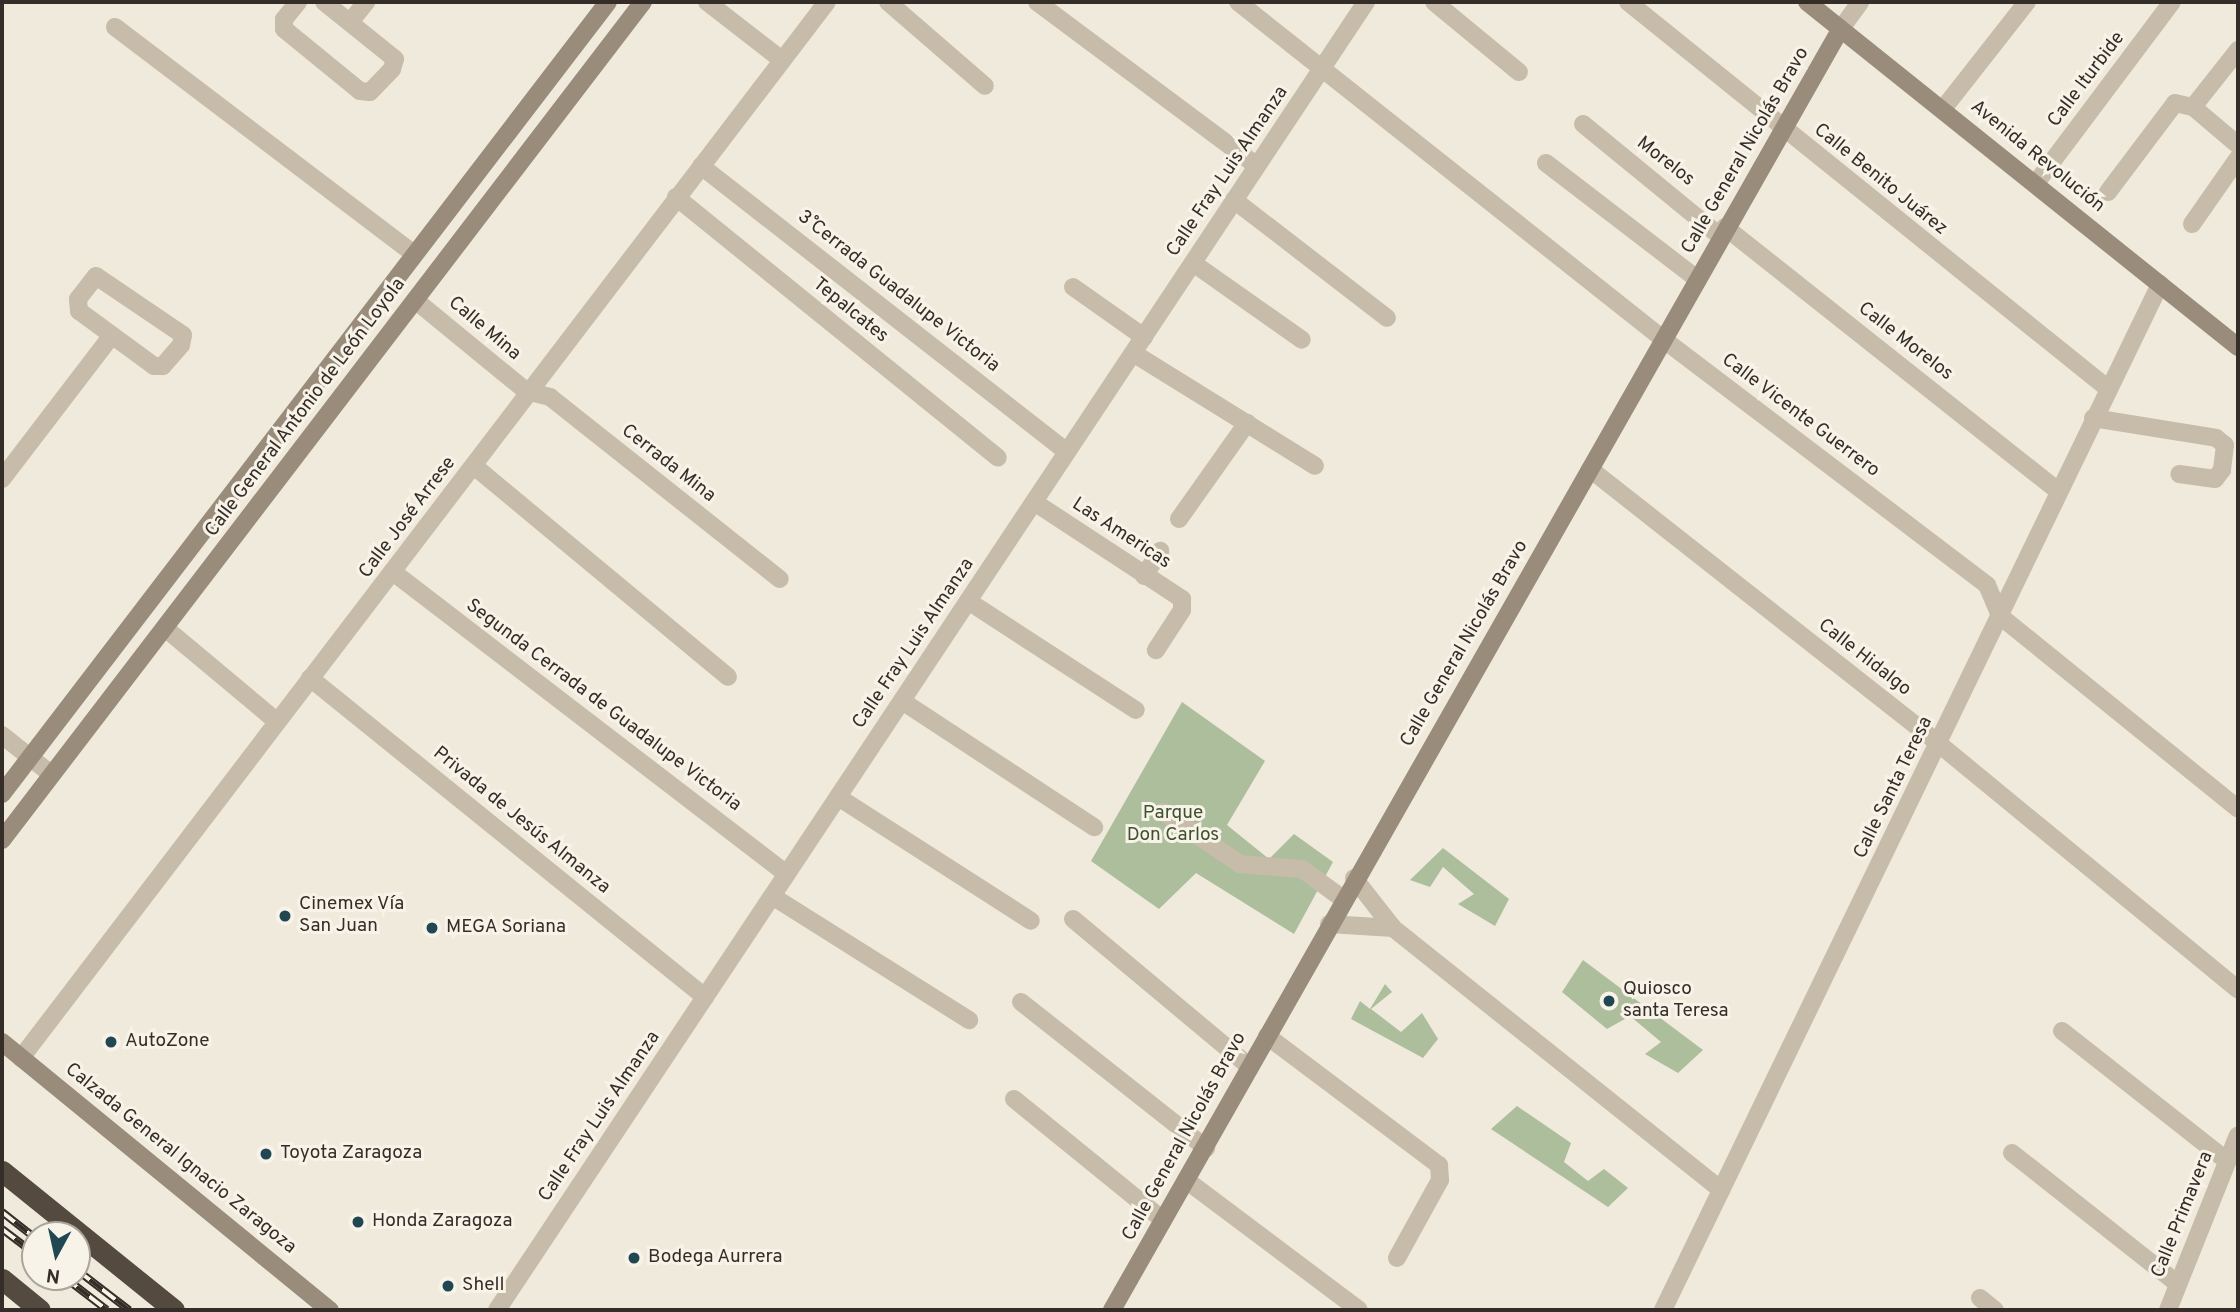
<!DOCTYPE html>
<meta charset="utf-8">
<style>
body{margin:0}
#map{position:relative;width:2240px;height:1312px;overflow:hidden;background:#f0eadc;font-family:Overpass,sans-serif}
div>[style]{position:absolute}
.green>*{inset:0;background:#adbe9d}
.street>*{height:18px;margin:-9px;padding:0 9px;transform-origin:9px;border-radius:9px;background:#c7bca9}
.secondary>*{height:18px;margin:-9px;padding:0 9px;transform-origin:9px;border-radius:9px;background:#9a8c7b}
.highway>*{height:21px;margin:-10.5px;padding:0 10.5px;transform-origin:10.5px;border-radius:10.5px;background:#554a40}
.rail>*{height:8px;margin-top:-4px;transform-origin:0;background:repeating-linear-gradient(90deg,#f8f3e8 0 16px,#352e28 0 32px);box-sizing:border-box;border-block:2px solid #352e28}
.dots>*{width:19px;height:19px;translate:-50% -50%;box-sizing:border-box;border:4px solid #f8f3e8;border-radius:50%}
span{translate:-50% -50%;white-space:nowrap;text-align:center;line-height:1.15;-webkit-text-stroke:6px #f8f3e8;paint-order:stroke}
.street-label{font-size:19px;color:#352e28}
.park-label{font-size:19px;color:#3e512e}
.poi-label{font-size:19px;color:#352e28}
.left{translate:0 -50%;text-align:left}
.frame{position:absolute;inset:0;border:4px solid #352e28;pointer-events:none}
.north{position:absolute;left:21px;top:1221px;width:70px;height:70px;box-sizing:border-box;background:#f8f3e8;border:2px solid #aaa49b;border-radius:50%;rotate:188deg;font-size:19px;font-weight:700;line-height:28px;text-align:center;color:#352e28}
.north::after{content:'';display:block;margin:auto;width:24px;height:32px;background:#214753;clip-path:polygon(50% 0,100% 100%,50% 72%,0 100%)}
</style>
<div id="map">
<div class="green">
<i style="clip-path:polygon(1182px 702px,1265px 761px,1227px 825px,1269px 859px,1294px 834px,1333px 862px,1294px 934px,1196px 873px,1159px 909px,1091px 861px)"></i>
<i style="clip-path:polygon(1443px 848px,1509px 899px,1495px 926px,1458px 904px,1474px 894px,1443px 867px,1430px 887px,1410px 880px)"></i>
<i style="clip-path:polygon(1583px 960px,1703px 1050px,1678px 1073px,1645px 1054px,1661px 1042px,1630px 1016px,1607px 1029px,1562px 992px)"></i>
<i style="clip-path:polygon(1385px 984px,1392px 992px,1371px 1009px,1401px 1032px,1422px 1013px,1438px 1039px,1423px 1058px,1351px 1019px,1360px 1001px,1370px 1009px)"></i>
<i style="clip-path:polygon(1517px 1106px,1571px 1143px,1564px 1162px,1588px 1181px,1604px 1169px,1628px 1188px,1608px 1207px,1491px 1129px)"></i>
</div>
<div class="street">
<i style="left:298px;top:2px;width:22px;rotate:129deg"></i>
<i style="left:284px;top:19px;width:10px;rotate:90deg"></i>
<i style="left:284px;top:29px;width:98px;rotate:39.2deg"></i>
<i style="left:360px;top:91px;width:10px;rotate:6deg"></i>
<i style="left:370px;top:92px;width:32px;rotate:-46deg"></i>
<i style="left:392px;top:69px;width:10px;rotate:-73deg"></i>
<i style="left:395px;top:59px;width:91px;rotate:-141.2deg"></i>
<i style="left:707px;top:2px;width:95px;rotate:37.7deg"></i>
<i style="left:888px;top:2px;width:128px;rotate:40.9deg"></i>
<i style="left:1037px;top:2px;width:274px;rotate:36.7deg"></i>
<i style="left:1238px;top:2px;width:542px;rotate:38.41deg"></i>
<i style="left:1663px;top:339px;width:407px;rotate:37.2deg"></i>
<i style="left:1987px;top:585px;width:34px;rotate:67deg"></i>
<i style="left:2000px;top:616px;width:306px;rotate:39deg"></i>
<i style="left:1434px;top:2px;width:110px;rotate:39.5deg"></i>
<i style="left:1628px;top:2px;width:615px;rotate:38.86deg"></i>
<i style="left:350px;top:22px;width:26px;rotate:-51deg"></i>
<i style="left:115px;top:27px;width:374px;rotate:37.2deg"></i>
<i style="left:1840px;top:30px;width:34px;rotate:-54deg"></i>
<i style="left:2193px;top:107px;width:73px;rotate:-51.7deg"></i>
<i style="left:1943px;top:109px;width:136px;rotate:-51.9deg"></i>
<i style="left:1583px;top:124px;width:177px;rotate:39.3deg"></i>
<i style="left:1546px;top:163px;width:189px;rotate:37.5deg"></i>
<i style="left:701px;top:166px;width:464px;rotate:38deg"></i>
<i style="left:2036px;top:183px;width:226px;rotate:-53.1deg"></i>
<i style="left:2108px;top:192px;width:111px;rotate:-53deg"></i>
<i style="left:2175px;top:103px;width:18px;rotate:13deg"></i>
<i style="left:2193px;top:107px;width:59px;rotate:40.2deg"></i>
<i style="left:676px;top:197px;width:414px;rotate:39deg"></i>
<i style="left:1234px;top:200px;width:193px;rotate:37.6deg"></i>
<i style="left:2192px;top:224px;width:80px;rotate:-55.1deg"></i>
<i style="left:1725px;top:227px;width:425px;rotate:38.4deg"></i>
<i style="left:1193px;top:263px;width:133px;rotate:35.2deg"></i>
<i style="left:96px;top:276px;width:105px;rotate:34.1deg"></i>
<i style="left:183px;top:335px;width:10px;rotate:101deg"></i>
<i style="left:181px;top:345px;width:28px;rotate:131deg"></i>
<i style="left:163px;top:366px;width:9px;rotate:180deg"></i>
<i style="left:154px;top:366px;width:93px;rotate:-143.7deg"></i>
<i style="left:79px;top:311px;width:12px;rotate:-95deg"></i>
<i style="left:78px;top:299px;width:29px;rotate:-52deg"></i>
<i style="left:1073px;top:287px;width:87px;rotate:35.2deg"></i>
<i style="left:415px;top:300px;width:144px;rotate:39.3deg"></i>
<i style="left:526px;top:391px;width:25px;rotate:14deg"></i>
<i style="left:550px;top:397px;width:293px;rotate:38.4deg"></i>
<i style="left:1133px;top:353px;width:214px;rotate:31.8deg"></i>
<i style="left:2093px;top:418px;width:125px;rotate:9.2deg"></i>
<i style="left:2216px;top:438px;width:11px;rotate:38deg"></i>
<i style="left:2225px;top:445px;width:25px;rotate:97deg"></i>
<i style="left:2222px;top:470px;width:11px;rotate:128deg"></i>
<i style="left:2215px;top:479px;width:36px;rotate:-172deg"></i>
<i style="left:474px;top:466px;width:330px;rotate:39.7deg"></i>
<i style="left:1590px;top:469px;width:444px;rotate:38.2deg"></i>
<i style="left:1939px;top:744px;width:387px;rotate:39.4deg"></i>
<i style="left:2px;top:479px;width:181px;rotate:-52.6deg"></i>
<i style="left:1034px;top:502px;width:177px;rotate:33.2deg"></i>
<i style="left:1182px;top:599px;width:11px;rotate:90deg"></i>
<i style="left:1182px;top:610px;width:48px;rotate:123deg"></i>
<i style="left:1179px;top:519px;width:118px;rotate:-54.7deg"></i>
<i style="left:393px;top:572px;width:496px;rotate:37.5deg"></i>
<i style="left:1144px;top:576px;width:30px;rotate:-57deg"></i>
<i style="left:968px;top:601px;width:200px;rotate:33deg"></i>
<i style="left:165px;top:628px;width:143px;rotate:39.9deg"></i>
<i style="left:310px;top:678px;width:508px;rotate:38.92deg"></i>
<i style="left:902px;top:701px;width:230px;rotate:33.3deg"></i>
<i style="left:2px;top:735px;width:63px;rotate:38.5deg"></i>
<i style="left:838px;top:797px;width:229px;rotate:32.7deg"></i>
<i style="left:1163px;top:812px;width:93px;rotate:34deg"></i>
<i style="left:1240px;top:864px;width:62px;rotate:4.6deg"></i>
<i style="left:1302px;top:869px;width:51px;rotate:36.2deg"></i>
<i style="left:1354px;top:878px;width:63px;rotate:52deg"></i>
<i style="left:1393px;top:928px;width:420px;rotate:38.6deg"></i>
<i style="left:772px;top:896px;width:233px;rotate:32.2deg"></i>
<i style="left:1073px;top:919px;width:231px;rotate:39.9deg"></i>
<i style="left:1329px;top:924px;width:64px;rotate:3.6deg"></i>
<i style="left:1021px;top:1002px;width:236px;rotate:38.3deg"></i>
<i style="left:2062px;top:1031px;width:210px;rotate:38.2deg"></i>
<i style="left:1267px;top:1036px;width:215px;rotate:36.9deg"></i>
<i style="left:1439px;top:1165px;width:15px;rotate:86deg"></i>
<i style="left:1440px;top:1180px;width:89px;rotate:118.9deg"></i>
<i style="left:21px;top:1058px;width:1328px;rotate:-52.65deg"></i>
<i style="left:1014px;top:1099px;width:192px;rotate:39.1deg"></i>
<i style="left:2012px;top:1153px;width:211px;rotate:38.3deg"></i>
<i style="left:1186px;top:1180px;width:216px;rotate:36.9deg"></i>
<i style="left:1980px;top:1298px;width:19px;rotate:39deg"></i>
<i style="left:497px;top:1310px;width:1570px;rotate:-56.4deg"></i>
<i style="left:1663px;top:1310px;width:1140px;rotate:-64.15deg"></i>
<i style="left:2168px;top:1310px;width:188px;rotate:-68.2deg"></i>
</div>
<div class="secondary">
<i style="left:1807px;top:2px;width:552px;rotate:38.68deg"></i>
<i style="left:2px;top:794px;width:997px;rotate:-52.58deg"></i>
<i style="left:2px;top:840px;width:1055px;rotate:-52.59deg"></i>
<i style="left:2px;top:1042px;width:424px;rotate:39.3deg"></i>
<i style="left:1112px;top:1310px;width:1473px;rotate:-60.37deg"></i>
</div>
<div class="highway">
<i style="left:2px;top:1171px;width:221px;rotate:38.9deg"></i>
<i style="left:2px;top:1279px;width:49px;rotate:39.2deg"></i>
</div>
<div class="rail">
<i style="left:2px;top:1212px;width:42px;rotate:38.2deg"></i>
<i style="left:2px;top:1229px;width:41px;rotate:37.1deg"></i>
<i style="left:77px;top:1270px;width:66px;rotate:37.6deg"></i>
<i style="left:64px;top:1277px;width:54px;rotate:37.5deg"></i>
</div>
<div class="dots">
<i style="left:285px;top:916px;background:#214753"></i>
<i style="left:432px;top:928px;background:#214753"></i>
<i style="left:1609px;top:1001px;background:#214753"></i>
<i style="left:111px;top:1042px;background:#214753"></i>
<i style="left:266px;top:1154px;background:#214753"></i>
<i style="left:358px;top:1222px;background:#214753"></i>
<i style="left:634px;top:1258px;background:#214753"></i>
<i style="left:448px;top:1286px;background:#214753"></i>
</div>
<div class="street-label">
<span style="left:2087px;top:80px;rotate:-53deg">Calle Iturbide</span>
<span style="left:1746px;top:151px;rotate:-60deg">Calle General Nicolás Bravo</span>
<span style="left:2037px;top:157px;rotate:39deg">Avenida Revolución</span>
<span style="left:1665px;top:162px;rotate:38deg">Morelos</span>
<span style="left:1228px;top:172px;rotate:-56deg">Calle Fray Luis Almanza</span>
<span style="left:1880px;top:180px;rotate:39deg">Calle Benito Juárez</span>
<span style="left:898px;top:292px;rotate:38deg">3˚ Cerrada Guadalupe Victoria</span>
<span style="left:850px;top:311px;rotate:39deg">Tepalcates</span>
<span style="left:484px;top:329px;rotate:40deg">Calle Mina</span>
<span style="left:1905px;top:342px;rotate:38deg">Calle Morelos</span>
<span style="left:306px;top:408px;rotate:-53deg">Calle General Antonio de León Loyola</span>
<span style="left:1800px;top:416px;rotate:37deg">Calle Vicente Guerrero</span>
<span style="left:668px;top:464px;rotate:38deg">Cerrada Mina</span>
<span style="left:408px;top:518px;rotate:-53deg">Calle José Arrese</span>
<span style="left:1121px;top:534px;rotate:33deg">Las Americas</span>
<span style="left:914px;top:644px;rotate:-56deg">Calle Fray Luis Almanza</span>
<span style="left:1465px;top:644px;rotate:-60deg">Calle General Nicolás Bravo</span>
<span style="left:1864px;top:658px;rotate:38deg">Calle Hidalgo</span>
<span style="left:603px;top:706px;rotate:37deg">Segunda Cerrada de Guadalupe Victoria</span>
<span style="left:1894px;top:788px;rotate:-64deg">Calle Santa Teresa</span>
<span style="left:521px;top:821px;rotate:39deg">Privada de Jesús Almanza</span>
<span style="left:600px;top:1117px;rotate:-56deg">Calle Fray Luis Almanza</span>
<span style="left:1185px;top:1137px;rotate:-61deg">Calle General Nicolás Bravo</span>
<span style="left:180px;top:1159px;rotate:39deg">Calzada General Ignacio Zaragoza</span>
<span style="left:2183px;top:1215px;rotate:-68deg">Calle Primavera</span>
</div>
<div class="park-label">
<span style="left:1173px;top:825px">Parque<br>Don Carlos</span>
</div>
<div class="poi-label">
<span class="left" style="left:299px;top:916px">Cinemex Vía<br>San Juan</span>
<span class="left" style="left:446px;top:928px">MEGA Soriana</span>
<span class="left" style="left:1623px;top:1001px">Quiosco<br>santa Teresa</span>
<span class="left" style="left:125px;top:1042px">AutoZone</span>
<span class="left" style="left:280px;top:1154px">Toyota Zaragoza</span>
<span class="left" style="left:372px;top:1222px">Honda Zaragoza</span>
<span class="left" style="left:648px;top:1258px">Bodega Aurrera</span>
<span class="left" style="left:462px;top:1286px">Shell</span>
</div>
<div class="frame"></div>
<div class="north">N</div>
</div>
